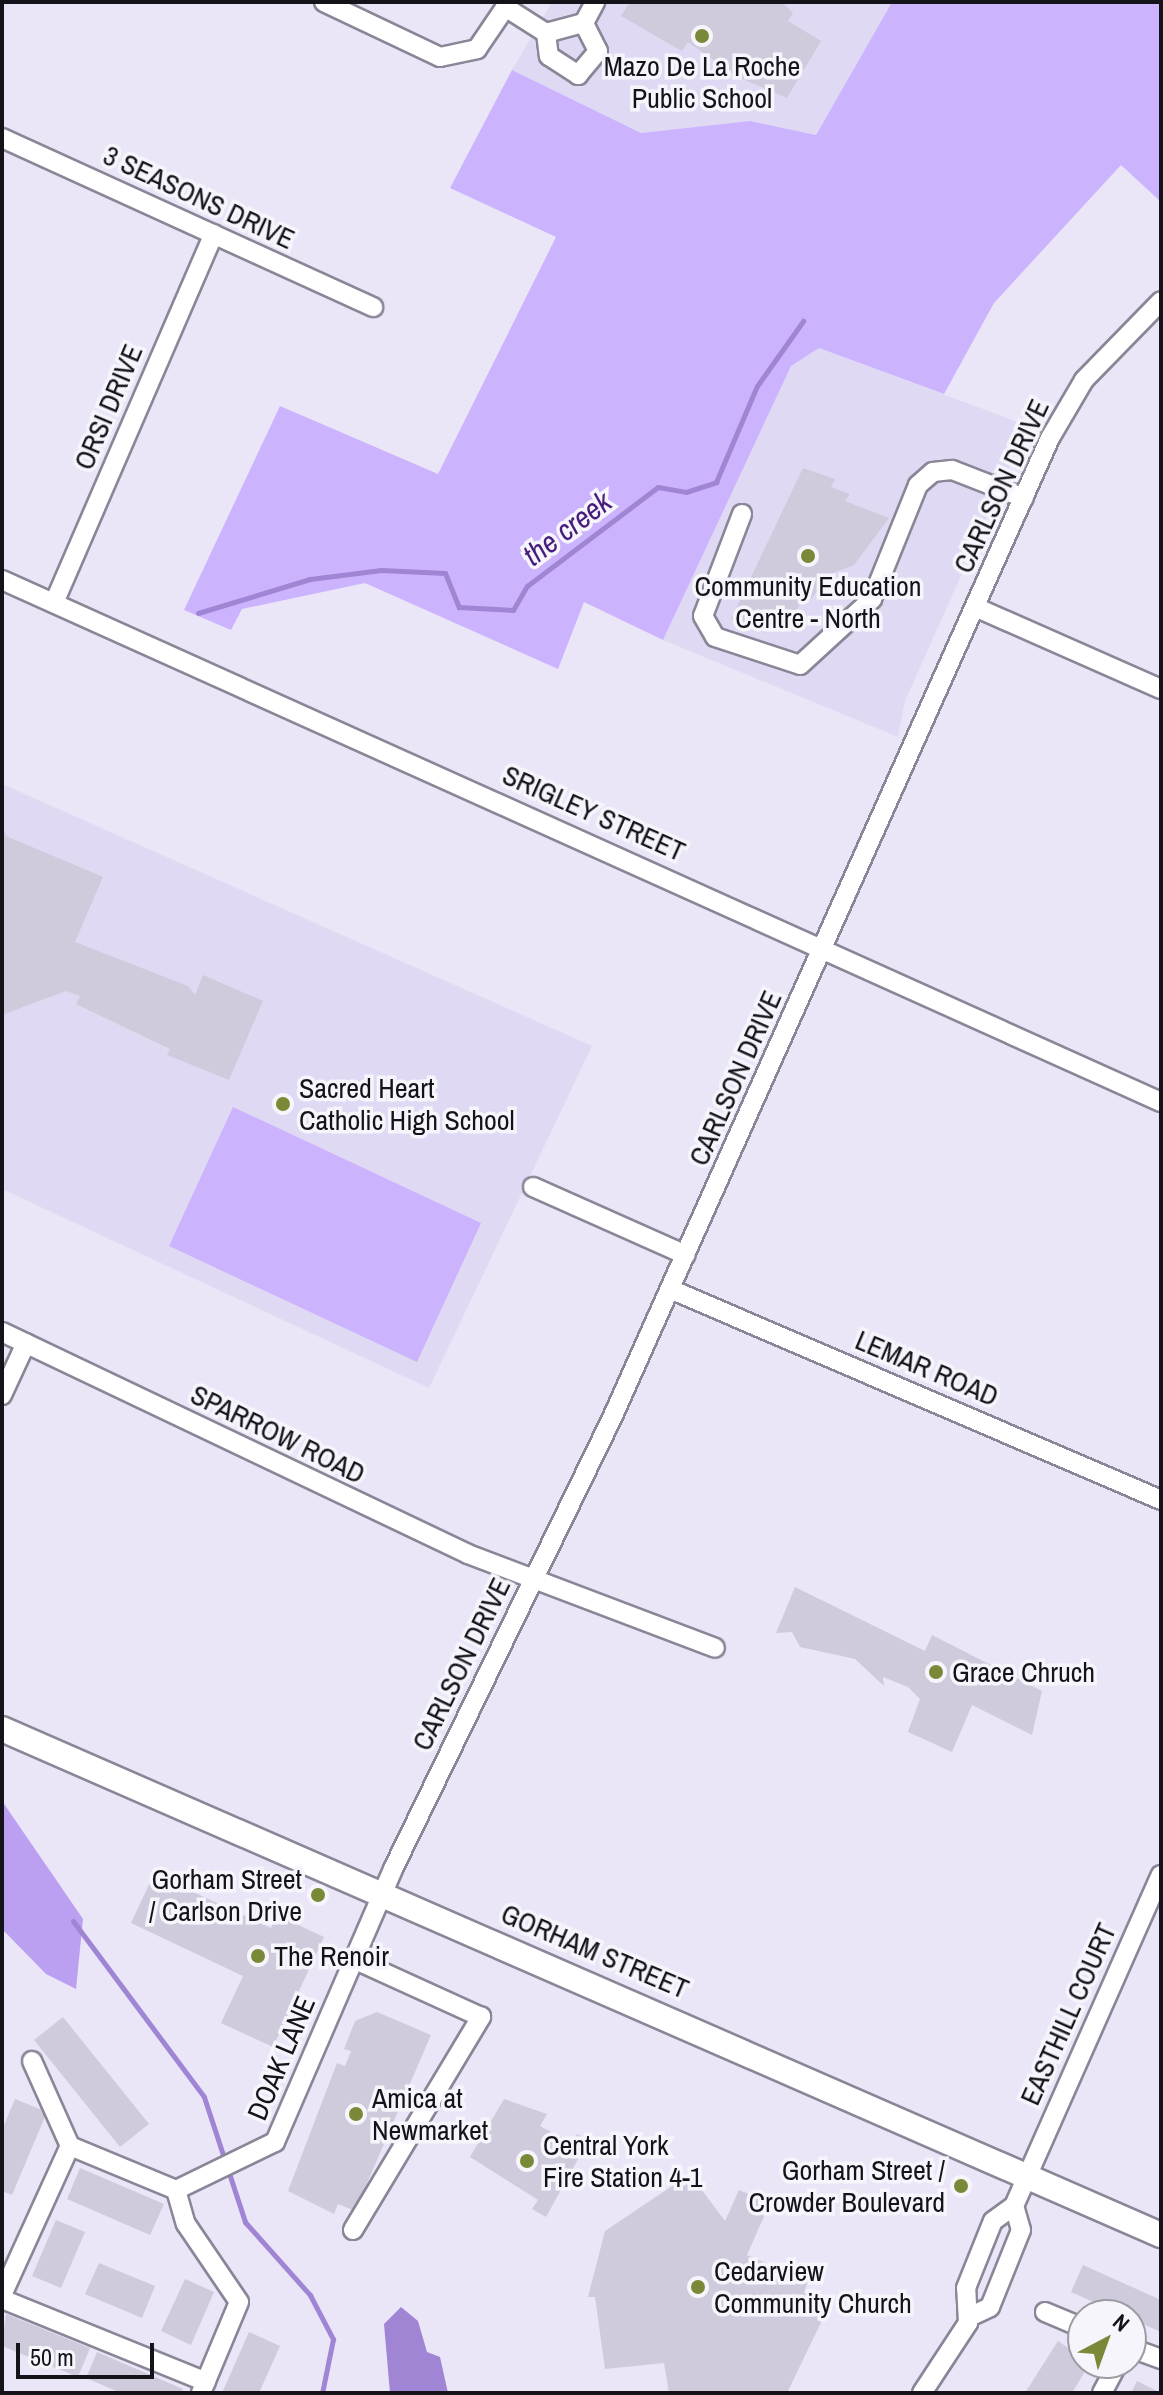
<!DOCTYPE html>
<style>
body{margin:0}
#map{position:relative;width:1163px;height:2395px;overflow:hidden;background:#ebe5f8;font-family:"Archivo Narrow",sans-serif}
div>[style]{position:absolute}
.built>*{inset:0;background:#e0d9f3}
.green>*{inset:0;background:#cbb4fd}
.forest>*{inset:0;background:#bba0f2}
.water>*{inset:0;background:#a085d5}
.stream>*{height:5px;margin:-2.5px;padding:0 2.5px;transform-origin:2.5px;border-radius:2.5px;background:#a085d5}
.building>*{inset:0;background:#cfcadc}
.roads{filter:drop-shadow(2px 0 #8b8697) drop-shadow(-2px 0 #8b8697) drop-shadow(0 2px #8b8697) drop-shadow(0 -2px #8b8697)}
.minor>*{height:18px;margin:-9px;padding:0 9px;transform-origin:9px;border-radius:9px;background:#fff}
.major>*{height:24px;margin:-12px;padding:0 12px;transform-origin:12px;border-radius:12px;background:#fff}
.dots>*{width:22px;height:22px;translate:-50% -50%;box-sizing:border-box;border:4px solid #f7f5fc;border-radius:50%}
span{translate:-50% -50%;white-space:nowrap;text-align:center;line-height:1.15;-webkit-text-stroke:7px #f7f5fc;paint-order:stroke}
.poi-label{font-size:28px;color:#15131a}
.left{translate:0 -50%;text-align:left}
.right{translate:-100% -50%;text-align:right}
.street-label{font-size:28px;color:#15131a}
.water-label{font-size:30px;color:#471d7b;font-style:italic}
.frame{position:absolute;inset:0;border:4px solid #15131a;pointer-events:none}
.north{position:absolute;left:1067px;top:2299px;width:80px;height:80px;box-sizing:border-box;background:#f7f5fc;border:2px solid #9d9ba2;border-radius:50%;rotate:41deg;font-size:22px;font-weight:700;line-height:32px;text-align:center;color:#15131a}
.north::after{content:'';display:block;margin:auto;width:28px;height:36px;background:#798937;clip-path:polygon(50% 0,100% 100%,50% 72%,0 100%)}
.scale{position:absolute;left:16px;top:2343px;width:138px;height:36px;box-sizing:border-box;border:4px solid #15131a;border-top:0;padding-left:10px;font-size:24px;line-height:28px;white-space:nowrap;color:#15131a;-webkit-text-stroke:6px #f7f5fc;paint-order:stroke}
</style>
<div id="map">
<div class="built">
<i style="clip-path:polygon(552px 2px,892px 2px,816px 135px,750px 121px,641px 133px,512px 70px)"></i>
<i style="clip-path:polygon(819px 348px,1018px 422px,1032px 417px,905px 701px,898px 737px,663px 640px,790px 366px)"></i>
<i style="clip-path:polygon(2px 784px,592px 1046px,429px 1388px,2px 1189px)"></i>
</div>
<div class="green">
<i style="clip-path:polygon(892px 2px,1161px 2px,1161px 202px,1121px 165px,994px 303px,944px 394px,819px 348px,791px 366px,663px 640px,584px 602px,558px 669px,365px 583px,242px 609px,231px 630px,184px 610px,280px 406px,438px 474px,556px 237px,450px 188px,512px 70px,641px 133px,750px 121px,816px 135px)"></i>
<i style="clip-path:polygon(233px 1107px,481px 1223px,417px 1362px,169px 1246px)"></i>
</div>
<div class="forest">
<i style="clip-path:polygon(2px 1801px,83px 1919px,76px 1989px,46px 1974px,2px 1929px)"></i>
</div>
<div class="water">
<i style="clip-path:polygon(401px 2307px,418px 2321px,427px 2352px,440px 2357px,448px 2393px,390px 2393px,384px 2324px)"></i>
</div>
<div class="stream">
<i style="left:198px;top:613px;width:117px;rotate:-16.9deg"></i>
<i style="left:310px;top:579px;width:72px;rotate:-7.2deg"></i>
<i style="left:381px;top:570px;width:64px;rotate:2.7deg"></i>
<i style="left:445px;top:573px;width:37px;rotate:68deg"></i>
<i style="left:459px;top:607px;width:54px;rotate:3.2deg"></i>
<i style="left:513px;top:610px;width:28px;rotate:-60deg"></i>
<i style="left:527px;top:586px;width:164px;rotate:-37.1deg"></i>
<i style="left:658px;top:487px;width:28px;rotate:10deg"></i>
<i style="left:686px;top:492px;width:32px;rotate:-18deg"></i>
<i style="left:716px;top:482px;width:104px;rotate:-66.9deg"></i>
<i style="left:757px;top:386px;width:80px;rotate:-54.7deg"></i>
<i style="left:73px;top:1921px;width:219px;rotate:53.3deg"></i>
<i style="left:204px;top:2097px;width:132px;rotate:71.8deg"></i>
<i style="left:245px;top:2222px;width:98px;rotate:48.3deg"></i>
<i style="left:310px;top:2295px;width:50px;rotate:62.4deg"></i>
<i style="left:333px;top:2339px;width:55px;rotate:101.5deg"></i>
</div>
<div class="building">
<i style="clip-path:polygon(630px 2px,782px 2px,793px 13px,788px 21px,821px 41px,787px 98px,738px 77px,688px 42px,682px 51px,621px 16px)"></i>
<i style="clip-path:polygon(803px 468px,835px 479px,831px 487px,850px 494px,845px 501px,889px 518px,854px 565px,830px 574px,811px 599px,803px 595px,796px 613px,774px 619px,766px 633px,731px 619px)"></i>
<i style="clip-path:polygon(2px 825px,6px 836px,103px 877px,75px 942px,188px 986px,195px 995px,203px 975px,263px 1001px,229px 1080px,167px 1055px,170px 1049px,76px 1004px,80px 996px,66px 991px,2px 1015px)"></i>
<i style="clip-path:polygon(795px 1587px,925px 1651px,932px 1635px,1042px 1691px,1032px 1735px,972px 1705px,952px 1752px,908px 1732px,920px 1699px,908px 1687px,883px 1677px,884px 1686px,855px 1659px,800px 1647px,792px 1632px,776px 1633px)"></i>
<i style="clip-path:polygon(154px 1874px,271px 1928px,277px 1915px,324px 1937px,273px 2047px,221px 2023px,243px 1976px,131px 1923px)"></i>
<i style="clip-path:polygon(377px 2012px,431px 2035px,355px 2211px,338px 2204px,334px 2214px,288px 2191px,337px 2063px,345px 2066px,351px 2051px,344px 2049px,355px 2021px)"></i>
<i style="clip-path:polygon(63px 2017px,149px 2124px,120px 2147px,34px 2040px)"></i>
<i style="clip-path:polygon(15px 2099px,47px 2112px,12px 2195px,2px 2191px,2px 2130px)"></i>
<i style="clip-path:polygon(504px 2099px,547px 2114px,540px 2126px,572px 2143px,577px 2134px,588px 2141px,546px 2217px,532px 2209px,538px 2200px,470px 2157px)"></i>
<i style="clip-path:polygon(80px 2168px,164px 2204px,150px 2235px,67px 2199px)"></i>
<i style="clip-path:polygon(690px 2174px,725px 2221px,739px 2190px,770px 2203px,747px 2255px,808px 2281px,804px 2293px,830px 2304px,787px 2393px,669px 2393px,664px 2363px,605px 2369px,595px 2297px,588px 2297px,605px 2231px)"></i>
<i style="clip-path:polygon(56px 2220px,85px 2232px,61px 2288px,32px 2276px)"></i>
<i style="clip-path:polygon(99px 2263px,155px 2286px,142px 2318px,85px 2294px)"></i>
<i style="clip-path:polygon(1083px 2265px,1161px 2300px,1161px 2332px,1071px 2292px)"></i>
<i style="clip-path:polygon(185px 2279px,214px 2292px,191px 2345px,161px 2331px)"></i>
<i style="clip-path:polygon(6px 2314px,90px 2348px,78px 2377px,2px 2346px)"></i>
<i style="clip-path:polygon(249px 2332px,280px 2346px,259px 2393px,222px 2393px)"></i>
<i style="clip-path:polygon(1058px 2341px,1090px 2363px,1072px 2393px,1025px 2393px)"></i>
<i style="clip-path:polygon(97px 2352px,183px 2389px,182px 2393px,121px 2393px,86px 2378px)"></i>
<i style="clip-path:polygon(1137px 2381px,1161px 2393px,1131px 2393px)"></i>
</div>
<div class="roads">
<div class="minor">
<i style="left:324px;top:2px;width:128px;rotate:25.4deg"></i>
<i style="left:440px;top:57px;width:38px;rotate:-12deg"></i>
<i style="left:477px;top:49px;width:57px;rotate:-55.8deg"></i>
<i style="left:505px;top:7px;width:49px;rotate:32.4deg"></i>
<i style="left:546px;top:33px;width:39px;rotate:-15deg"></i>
<i style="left:584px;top:23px;width:24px;rotate:-62deg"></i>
<i style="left:546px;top:33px;width:23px;rotate:83deg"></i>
<i style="left:549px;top:56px;width:35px;rotate:33deg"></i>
<i style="left:578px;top:75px;width:31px;rotate:-50deg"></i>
<i style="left:598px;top:51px;width:31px;rotate:-117deg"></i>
<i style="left:2px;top:138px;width:408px;rotate:24.5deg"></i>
<i style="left:742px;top:514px;width:109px;rotate:110.9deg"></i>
<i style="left:703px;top:616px;width:24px;rotate:60deg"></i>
<i style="left:715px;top:637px;width:89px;rotate:18.2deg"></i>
<i style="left:800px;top:665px;width:98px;rotate:-42.5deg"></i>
<i style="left:872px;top:599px;width:123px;rotate:-68deg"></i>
<i style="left:918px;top:485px;width:20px;rotate:-41deg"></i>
<i style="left:933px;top:472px;width:19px;rotate:-6deg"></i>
<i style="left:952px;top:470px;width:77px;rotate:21.3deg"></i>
<i style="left:2px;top:580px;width:1271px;rotate:24.25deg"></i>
<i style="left:54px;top:603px;width:402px;rotate:-66.6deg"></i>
<i style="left:975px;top:607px;width:203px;rotate:23.8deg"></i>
<i style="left:533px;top:1187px;width:167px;rotate:24deg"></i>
<i style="left:670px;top:1289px;width:534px;rotate:23.25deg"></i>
<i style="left:2px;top:1332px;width:516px;rotate:25.47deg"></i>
<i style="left:468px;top:1554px;width:264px;rotate:20.8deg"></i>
<i style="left:2px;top:1395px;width:57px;rotate:-65.2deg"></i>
<i style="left:32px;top:2061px;width:93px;rotate:65.9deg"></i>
<i style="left:70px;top:2146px;width:115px;rotate:22.5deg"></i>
<i style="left:176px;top:2190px;width:110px;rotate:-25.9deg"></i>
<i style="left:275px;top:2142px;width:297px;rotate:-66.6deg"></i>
<i style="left:393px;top:1869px;width:501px;rotate:-64.1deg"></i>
<i style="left:612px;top:1418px;width:1073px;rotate:-65.92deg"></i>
<i style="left:1050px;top:438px;width:67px;rotate:-59.6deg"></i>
<i style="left:1084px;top:380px;width:110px;rotate:-45.7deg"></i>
<i style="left:176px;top:2190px;width:35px;rotate:74deg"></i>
<i style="left:186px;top:2224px;width:94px;rotate:55.8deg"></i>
<i style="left:239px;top:2302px;width:99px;rotate:112.7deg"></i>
<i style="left:353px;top:2230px;width:249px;rotate:-59deg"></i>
<i style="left:481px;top:2017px;width:140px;rotate:-155.5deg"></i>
<i style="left:2px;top:2295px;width:164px;rotate:-65.5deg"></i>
<i style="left:2px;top:2299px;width:220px;rotate:22.1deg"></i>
<i style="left:1045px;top:2312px;width:41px;rotate:22.8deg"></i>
<i style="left:969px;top:2317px;width:23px;rotate:-25deg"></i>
<i style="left:990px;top:2307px;width:83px;rotate:-68.1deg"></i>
<i style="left:1021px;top:2230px;width:25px;rotate:-106deg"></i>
<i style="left:1131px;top:2348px;width:32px;rotate:20deg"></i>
<i style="left:922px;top:2393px;width:84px;rotate:-56.7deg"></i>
<i style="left:968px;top:2323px;width:35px;rotate:-93deg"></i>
<i style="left:966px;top:2288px;width:72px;rotate:-68.1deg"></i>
<i style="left:993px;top:2221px;width:26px;rotate:-36deg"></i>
<i style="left:1014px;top:2206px;width:362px;rotate:-66.1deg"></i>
<i style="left:1102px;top:2393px;width:34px;rotate:-62deg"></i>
</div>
<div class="major">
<i style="left:2px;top:1729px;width:1265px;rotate:23.59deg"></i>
</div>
</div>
<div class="dots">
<i style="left:702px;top:36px;background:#798937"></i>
<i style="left:808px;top:556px;background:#798937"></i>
<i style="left:283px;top:1104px;background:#798937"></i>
<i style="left:936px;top:1672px;background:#798937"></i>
<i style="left:318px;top:1895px;background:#798937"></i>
<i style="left:258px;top:1956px;background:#798937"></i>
<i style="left:356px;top:2114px;background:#798937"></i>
<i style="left:527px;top:2161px;background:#798937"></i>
<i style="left:961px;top:2186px;background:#798937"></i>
<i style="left:698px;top:2287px;background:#798937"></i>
</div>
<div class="poi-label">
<span style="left:702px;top:82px">Mazo De La Roche<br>Public School</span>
<span style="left:808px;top:602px">Community Education<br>Centre - North</span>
<span class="left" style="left:299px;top:1104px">Sacred Heart<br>Catholic High School</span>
<span class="left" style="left:952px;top:1672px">Grace Chruch</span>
<span class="right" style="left:302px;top:1895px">Gorham Street<br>/ Carlson Drive</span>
<span class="left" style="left:274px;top:1956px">The Renoir</span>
<span class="left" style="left:372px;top:2114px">Amica at<br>Newmarket</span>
<span class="left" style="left:543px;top:2161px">Central York<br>Fire Station 4-1</span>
<span class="right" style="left:945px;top:2186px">Gorham Street /<br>Crowder Boulevard</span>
<span class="left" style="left:714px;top:2287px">Cedarview<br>Community Church</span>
</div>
<div class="street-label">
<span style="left:199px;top:197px;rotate:25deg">3 SEASONS DRIVE</span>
<span style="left:108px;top:407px;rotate:-67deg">ORSI DRIVE</span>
<span style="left:1001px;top:486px;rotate:-65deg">CARLSON DRIVE</span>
<span style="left:594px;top:813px;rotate:24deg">SRIGLEY STREET</span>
<span style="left:735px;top:1078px;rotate:-66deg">CARLSON DRIVE</span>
<span style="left:927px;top:1368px;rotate:23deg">LEMAR ROAD</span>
<span style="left:278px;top:1434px;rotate:26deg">SPARROW ROAD</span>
<span style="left:461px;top:1664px;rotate:-64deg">CARLSON DRIVE</span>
<span style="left:595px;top:1951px;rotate:23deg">GORHAM STREET</span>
<span style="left:1068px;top:2014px;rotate:-66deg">EASTHILL COURT</span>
<span style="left:281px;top:2058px;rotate:-67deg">DOAK LANE</span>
</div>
<div class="water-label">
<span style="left:567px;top:528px;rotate:-37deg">the creek</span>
</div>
<div class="frame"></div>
<div class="north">N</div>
<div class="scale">50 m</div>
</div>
